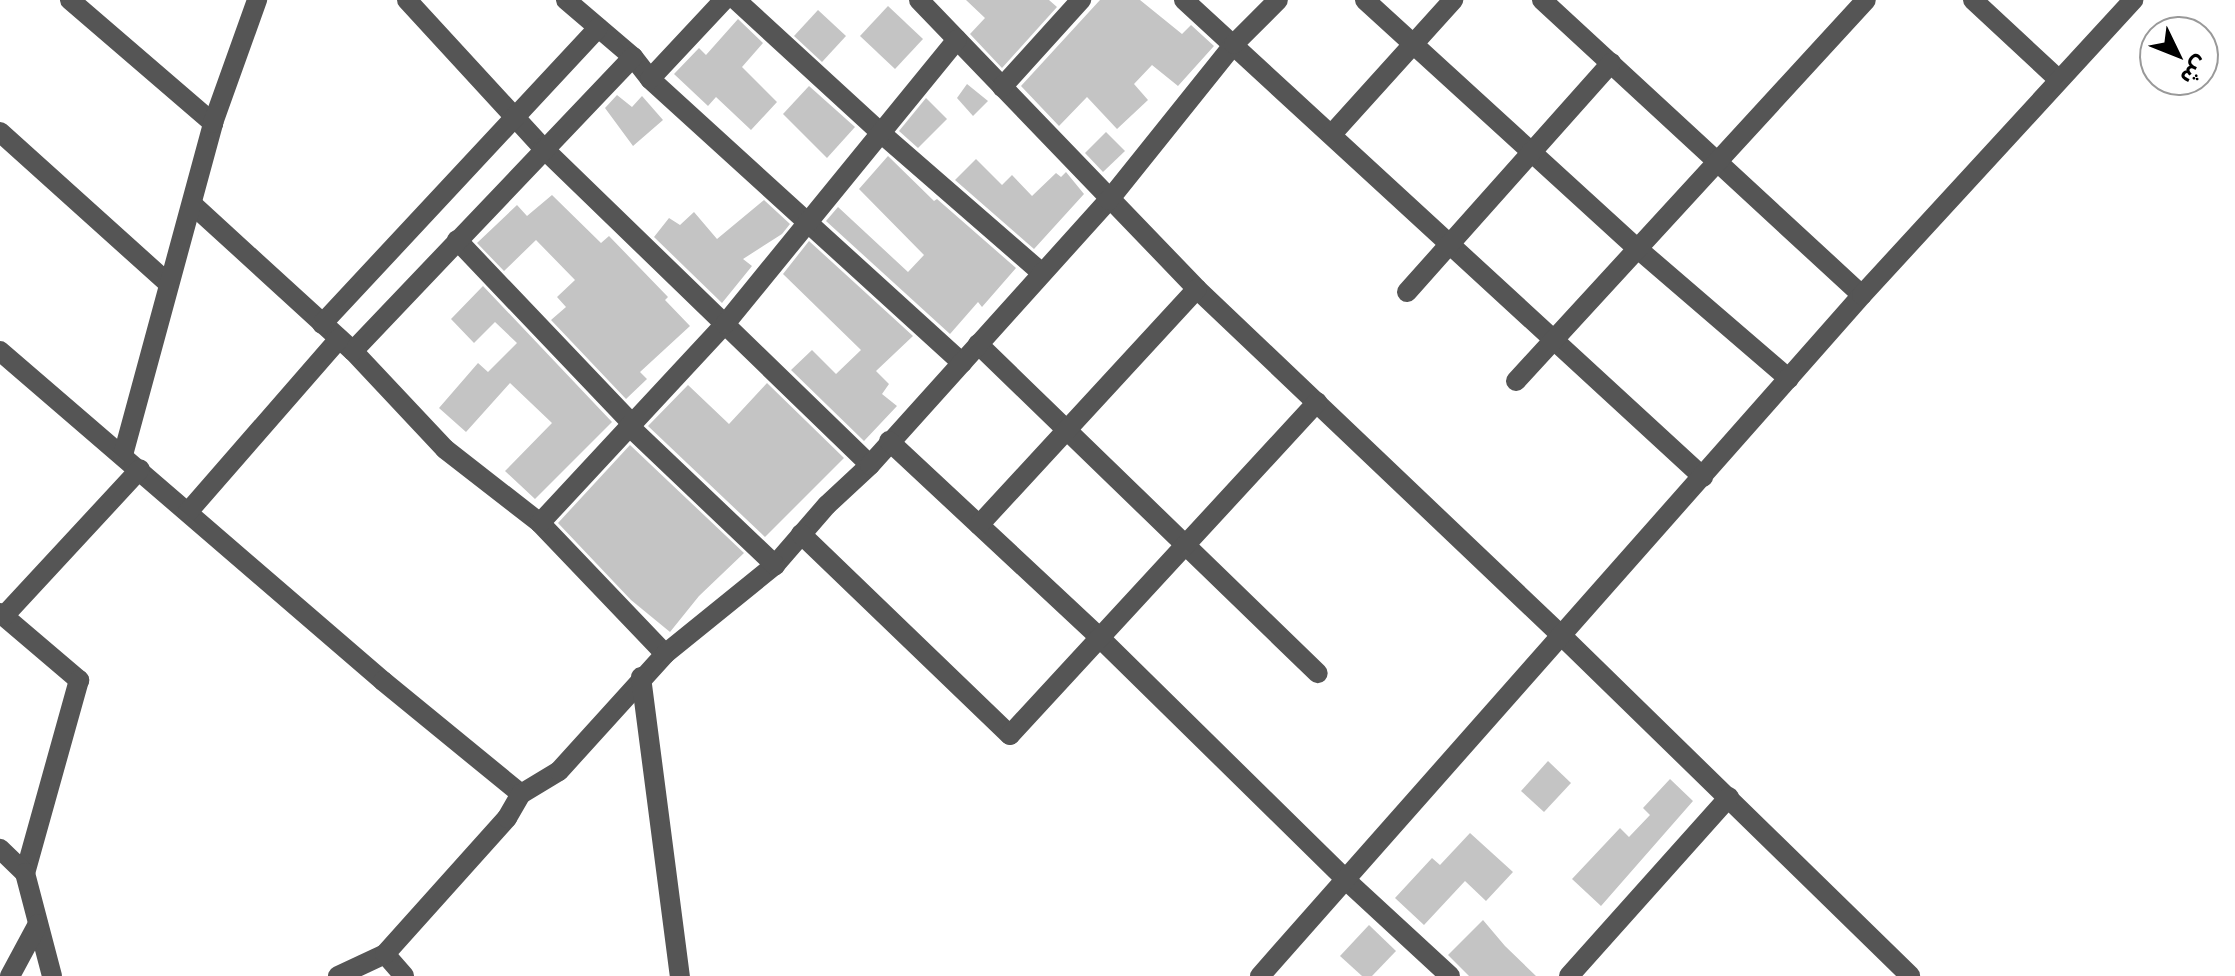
<!DOCTYPE html>
<meta charset="utf-8">
<style>
body{margin:0}
#map{position:relative;width:2235px;height:976px;overflow:hidden;background:#fff;font-family:"Public Sans","Noto Sans Arabic",sans-serif}
div>[style]{position:absolute}
.building>*{inset:0;background:#c4c4c4}
.minor>*{height:20px;margin:-10px;padding:0 10px;transform-origin:10px;border-radius:10px;background:#555}
span{translate:-50% -50%;white-space:nowrap;text-align:center;line-height:1.15;-webkit-text-stroke:8px #fff;paint-order:stroke}
.north{position:absolute;left:2139px;top:16px;width:80px;height:80px;box-sizing:border-box;background:#fff;border:2px solid #999;border-radius:50%;rotate:133deg;font-size:22px;font-weight:700;line-height:32px;text-align:center;color:#000}
.north::after{content:'';display:block;margin:auto;width:28px;height:36px;background:#000;clip-path:polygon(50% 0,100% 100%,50% 72%,0 100%)}
</style>
<div id="map">
<div class="building">
<i style="clip-path:polygon(966px 0,1049px 0,1057px 7px,1002px 68px,970px 34px,985px 18px)"></i>
<i style="clip-path:polygon(1100px 0,1140px 0,1182px 34px,1191px 25px,1214px 46px,1178px 86px,1152px 65px,1134px 84px,1148px 100px,1117px 129px,1087px 97px,1059px 126px,1021px 86px)"></i>
<i style="clip-path:polygon(888px 6px,923px 39px,895px 69px,860px 36px)"></i>
<i style="clip-path:polygon(818px 10px,846px 36px,822px 62px,794px 36px)"></i>
<i style="clip-path:polygon(738px 19px,763px 43px,742px 67px,777px 102px,751px 130px,716px 97px,708px 106px,674px 74px,699px 48px,706px 55px)"></i>
<i style="clip-path:polygon(967px 84px,988px 101px,973px 116px,957px 98px)"></i>
<i style="clip-path:polygon(809px 86px,855px 127px,827px 158px,783px 114px)"></i>
<i style="clip-path:polygon(617px 95px,632px 107px,642px 96px,663px 120px,633px 146px,605px 108px)"></i>
<i style="clip-path:polygon(926px 98px,947px 119px,918px 148px,899px 131px)"></i>
<i style="clip-path:polygon(1106px 132px,1125px 151px,1103px 172px,1085px 153px)"></i>
<i style="clip-path:polygon(888px 156px,934px 201px,937px 199px,1016px 268px,982px 307px,978px 302px,950px 334px,826px 221px,838px 207px,908px 272px,924px 255px,859px 189px)"></i>
<i style="clip-path:polygon(976px 159px,1002px 185px,1012px 175px,1032px 196px,1056px 173px,1061px 177px,1066px 172px,1084px 194px,1034px 249px,955px 180px)"></i>
<i style="clip-path:polygon(552px 195px,601px 243px,609px 236px,668px 297px,665px 300px,690px 326px,640px 372px,647px 379px,626px 399px,551px 320px,566px 307px,557px 297px,575px 280px,536px 240px,504px 271px,477px 243px,517px 205px,527px 216px)"></i>
<i style="clip-path:polygon(764px 200px,790px 224px,782px 234px,743px 259px,752px 266px,722px 303px,654px 237px,669px 218px,680px 225px,694px 212px,717px 239px)"></i>
<i style="clip-path:polygon(809px 241px,913px 336px,876px 371px,889px 384px,882px 394px,897px 406px,864px 441px,791px 370px,812px 350px,836px 374px,861px 350px,783px 274px)"></i>
<i style="clip-path:polygon(483px 286px,612px 422px,535px 499px,505px 471px,552px 423px,510px 383px,466px 432px,439px 408px,478px 363px,488px 372px,517px 343px,495px 322px,474px 343px,451px 319px)"></i>
<i style="clip-path:polygon(767px 383px,844px 458px,765px 537px,648px 426px,688px 385px,729px 424px)"></i>
<i style="clip-path:polygon(630px 445px,744px 553px,699px 596px,670px 632px,631px 600px,558px 523px)"></i>
<i style="clip-path:polygon(1548px 761px,1571px 783px,1544px 812px,1521px 791px)"></i>
<i style="clip-path:polygon(1670px 779px,1693px 801px,1601px 906px,1572px 879px,1620px 828px,1629px 837px,1650px 815px,1643px 808px)"></i>
<i style="clip-path:polygon(1470px 833px,1513px 872px,1486px 901px,1465px 881px,1424px 925px,1395px 898px,1432px 858px,1440px 865px)"></i>
<i style="clip-path:polygon(1483px 920px,1505px 946px,1536px 976px,1469px 976px,1448px 955px)"></i>
<i style="clip-path:polygon(1369px 925px,1396px 951px,1372px 976px,1362px 976px,1340px 956px)"></i>
</div>
<div class="minor">
<i style="left:70px;top:0;width:189px;rotate:40.7deg"></i>
<i style="left:407px;top:0;width:201px;rotate:47.4deg"></i>
<i style="left:543px;top:148px;width:455px;rotate:44.1deg"></i>
<i style="left:566px;top:0;width:88px;rotate:40.4deg"></i>
<i style="left:633px;top:57px;width:28px;rotate:52deg"></i>
<i style="left:650px;top:79px;width:422px;rotate:42.3deg"></i>
<i style="left:736px;top:0;width:198px;rotate:42.5deg"></i>
<i style="left:882px;top:134px;width:212px;rotate:41deg"></i>
<i style="left:919px;top:0;width:401px;rotate:46.1deg"></i>
<i style="left:1197px;top:289px;width:505px;rotate:43.56deg"></i>
<i style="left:1563px;top:637px;width:485px;rotate:44.3deg"></i>
<i style="left:1184px;top:0;width:705px;rotate:42.59deg"></i>
<i style="left:1365px;top:0;width:369px;rotate:42.4deg"></i>
<i style="left:1638px;top:249px;width:199px;rotate:40.7deg"></i>
<i style="left:1542px;top:0;width:435px;rotate:42.7deg"></i>
<i style="left:1973px;top:0;width:117px;rotate:42.9deg"></i>
<i style="left:650px;top:79px;width:108px;rotate:-46.9deg"></i>
<i style="left:1002px;top:87px;width:118px;rotate:-47.8deg"></i>
<i style="left:0;top:132px;width:227px;rotate:42deg"></i>
<i style="left:1332px;top:134px;width:181px;rotate:-47.9deg"></i>
<i style="left:192px;top:204px;width:218px;rotate:42.4deg"></i>
<i style="left:353px;top:351px;width:134px;rotate:46.8deg"></i>
<i style="left:445px;top:449px;width:120px;rotate:37.9deg"></i>
<i style="left:540px;top:523px;width:181px;rotate:46.3deg"></i>
<i style="left:457px;top:240px;width:253px;rotate:46.4deg"></i>
<i style="left:1407px;top:292px;width:307px;rotate:-48.3deg"></i>
<i style="left:322px;top:324px;width:405px;rotate:-47deg"></i>
<i style="left:978px;top:344px;width:473px;rotate:44.1deg"></i>
<i style="left:0;top:351px;width:506px;rotate:40.75deg"></i>
<i style="left:383px;top:681px;width:178px;rotate:39.3deg"></i>
<i style="left:521px;top:794px;width:44px;rotate:-31.2deg"></i>
<i style="left:559px;top:771px;width:158px;rotate:-47.8deg"></i>
<i style="left:665px;top:654px;width:141px;rotate:-39deg"></i>
<i style="left:775px;top:565px;width:79px;rotate:-49.1deg"></i>
<i style="left:827px;top:505px;width:59px;rotate:-42.9deg"></i>
<i style="left:870px;top:465px;width:357px;rotate:-48deg"></i>
<i style="left:1109px;top:200px;width:200px;rotate:-51.3deg"></i>
<i style="left:1234px;top:44px;width:62px;rotate:-45deg"></i>
<i style="left:353px;top:351px;width:406px;rotate:-46.4deg"></i>
<i style="left:1516px;top:381px;width:517px;rotate:-47.43deg"></i>
<i style="left:629px;top:426px;width:202px;rotate:43.6deg"></i>
<i style="left:889px;top:441px;width:287px;rotate:43deg"></i>
<i style="left:1099px;top:637px;width:348px;rotate:44.5deg"></i>
<i style="left:1347px;top:881px;width:140px;rotate:42.7deg"></i>
<i style="left:123px;top:455px;width:344px;rotate:-74.8deg"></i>
<i style="left:213px;top:123px;width:131px;rotate:-70.3deg"></i>
<i style="left:188px;top:512px;width:230px;rotate:-48.9deg"></i>
<i style="left:540px;top:523px;width:272px;rotate:-47.1deg"></i>
<i style="left:725px;top:324px;width:367px;rotate:-50.8deg"></i>
<i style="left:979px;top:525px;width:321px;rotate:-47.3deg"></i>
<i style="left:801px;top:534px;width:290px;rotate:43.9deg"></i>
<i style="left:1010px;top:735px;width:453px;rotate:-47.3deg"></i>
<i style="left:0;top:613px;width:104px;rotate:40.3deg"></i>
<i style="left:79px;top:680px;width:200px;rotate:105.6deg"></i>
<i style="left:25px;top:873px;width:35px;rotate:-136deg"></i>
<i style="left:4px;top:616px;width:200px;rotate:-47.2deg"></i>
<i style="left:641px;top:677px;width:302px;rotate:82.6deg"></i>
<i style="left:25px;top:873px;width:106px;rotate:75.3deg"></i>
<i style="left:385px;top:954px;width:29px;rotate:49deg"></i>
<i style="left:10px;top:976px;width:59px;rotate:-61.7deg"></i>
<i style="left:338px;top:976px;width:52px;rotate:-25.1deg"></i>
<i style="left:385px;top:954px;width:183px;rotate:-48.1deg"></i>
<i style="left:507px;top:818px;width:28px;rotate:-60deg"></i>
<i style="left:1260px;top:976px;width:909px;rotate:-48.52deg"></i>
<i style="left:1862px;top:295px;width:401px;rotate:-47.4deg"></i>
<i style="left:1569px;top:976px;width:240px;rotate:-48.2deg"></i>
</div>
<div class="north">ش</div>
</div>
